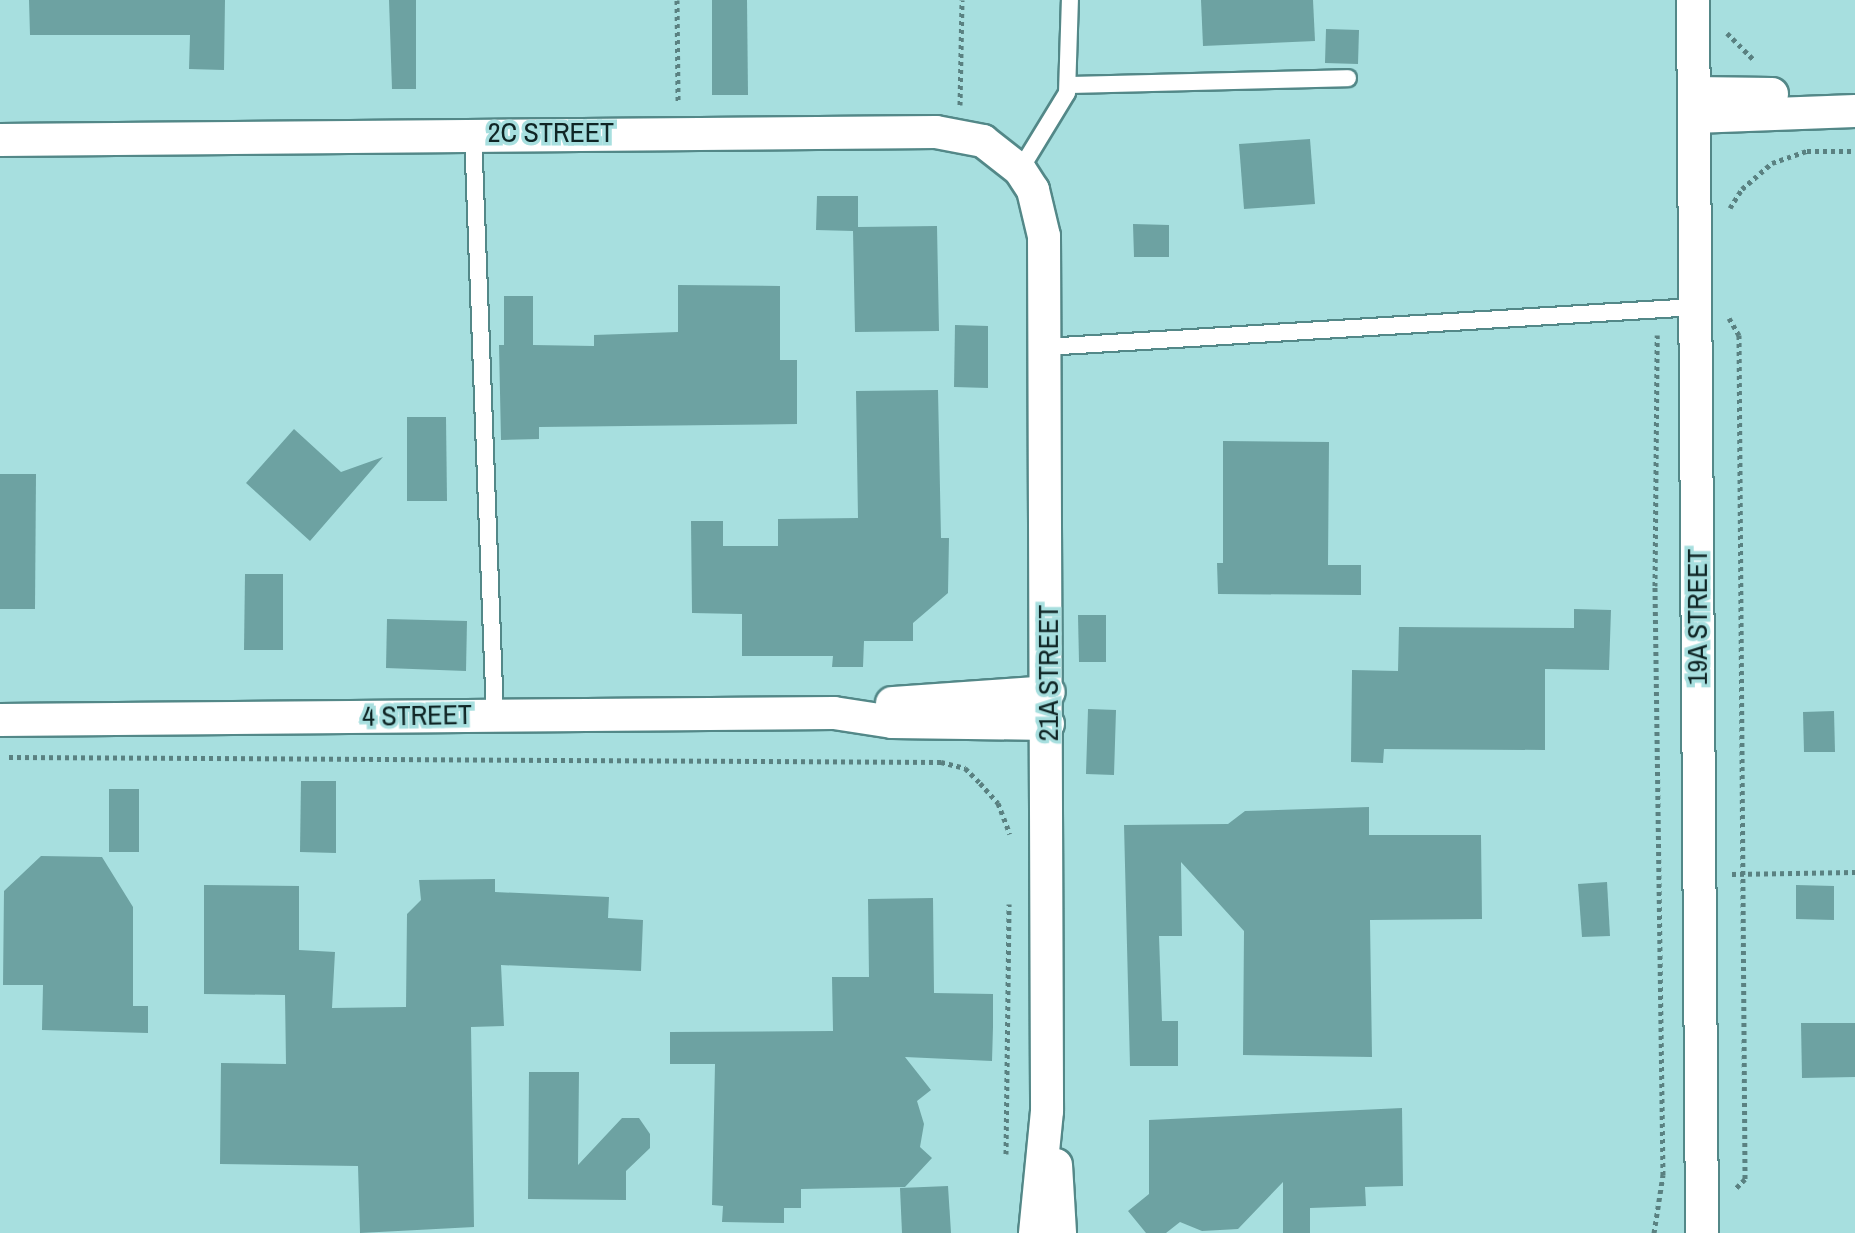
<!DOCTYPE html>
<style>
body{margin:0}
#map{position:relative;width:1855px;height:1233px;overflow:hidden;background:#a7dfdf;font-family:"Archivo Narrow",sans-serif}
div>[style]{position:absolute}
.building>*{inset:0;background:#6da2a2}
.path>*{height:5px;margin-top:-2.5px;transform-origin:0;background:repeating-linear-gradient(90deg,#5a8181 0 4px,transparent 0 8px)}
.roads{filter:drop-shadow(2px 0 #538888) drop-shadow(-2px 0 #538888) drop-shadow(0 2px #538888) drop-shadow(0 -2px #538888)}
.lane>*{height:16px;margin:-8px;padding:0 8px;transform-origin:8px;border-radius:8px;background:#fff}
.street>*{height:32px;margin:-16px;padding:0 16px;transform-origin:16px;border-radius:16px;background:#fff}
span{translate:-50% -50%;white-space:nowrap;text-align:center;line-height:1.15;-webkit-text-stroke:7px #a7dfdf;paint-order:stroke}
.street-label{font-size:28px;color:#0f2525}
</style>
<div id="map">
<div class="building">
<i style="clip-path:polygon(29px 0,225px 0,224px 70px,189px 69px,190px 35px,30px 35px)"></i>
<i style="clip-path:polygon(389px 0,416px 0,416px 89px,392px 89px)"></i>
<i style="clip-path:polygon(712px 0,747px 0,748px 95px,712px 95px)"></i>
<i style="clip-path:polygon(1201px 0,1313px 0,1315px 41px,1203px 46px)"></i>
<i style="clip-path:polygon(1326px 29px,1359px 30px,1358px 64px,1325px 63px)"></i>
<i style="clip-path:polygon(1310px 139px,1315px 204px,1244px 209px,1239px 144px)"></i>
<i style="clip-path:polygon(817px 196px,858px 196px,858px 227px,937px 226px,939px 331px,855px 332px,853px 231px,816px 230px)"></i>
<i style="clip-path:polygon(1133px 224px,1169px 225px,1169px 257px,1134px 257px)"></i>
<i style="clip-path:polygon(678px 285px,780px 286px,780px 360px,797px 360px,797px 424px,539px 427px,539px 439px,501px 440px,499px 345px,504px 345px,504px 296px,533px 296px,533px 345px,594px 346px,594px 335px,678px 332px)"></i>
<i style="clip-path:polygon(955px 325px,988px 326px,988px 388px,954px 387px)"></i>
<i style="clip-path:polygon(938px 390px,941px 538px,949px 538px,948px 593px,913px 623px,913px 641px,864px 641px,863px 667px,832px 667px,833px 656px,742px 656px,742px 614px,692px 613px,691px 521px,723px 521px,723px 546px,778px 546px,778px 519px,858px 518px,856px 391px)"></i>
<i style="clip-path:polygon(407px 417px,446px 417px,447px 501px,407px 501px)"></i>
<i style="clip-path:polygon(294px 429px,341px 472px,383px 457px,310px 541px,246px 483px)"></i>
<i style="clip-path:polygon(1223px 441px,1329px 442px,1328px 565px,1361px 565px,1361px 595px,1218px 594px,1217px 563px,1223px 563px)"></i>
<i style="clip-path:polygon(0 474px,36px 474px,35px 609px,0 609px)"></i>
<i style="clip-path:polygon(245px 574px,283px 574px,283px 650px,244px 650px)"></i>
<i style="clip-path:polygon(1574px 609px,1611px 610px,1609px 670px,1545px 669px,1545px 750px,1384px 749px,1383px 763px,1351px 762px,1352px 670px,1398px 671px,1399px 627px,1574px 628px)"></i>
<i style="clip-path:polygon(1078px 615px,1106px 615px,1106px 662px,1079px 662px)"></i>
<i style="clip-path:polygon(387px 619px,467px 621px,466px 671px,386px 668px)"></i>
<i style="clip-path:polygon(1088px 709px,1116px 710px,1114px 775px,1086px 774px)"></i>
<i style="clip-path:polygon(1834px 711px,1835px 752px,1804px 752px,1803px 712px)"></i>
<i style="clip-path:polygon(301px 781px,336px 781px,336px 853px,300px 852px)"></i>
<i style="clip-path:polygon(109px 789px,139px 789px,139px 852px,109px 852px)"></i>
<i style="clip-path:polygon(1369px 807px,1369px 835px,1481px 835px,1482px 919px,1370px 920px,1372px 1057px,1243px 1055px,1244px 931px,1181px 862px,1182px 936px,1159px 936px,1162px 1021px,1178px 1021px,1178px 1066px,1130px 1066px,1124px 825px,1228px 824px,1245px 811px)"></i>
<i style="clip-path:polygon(41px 856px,102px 857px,133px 907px,133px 1006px,148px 1006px,148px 1033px,42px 1030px,43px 985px,3px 985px,4px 891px)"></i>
<i style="clip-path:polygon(495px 879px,495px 892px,609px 897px,608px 918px,643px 920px,641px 971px,501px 965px,504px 1026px,471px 1027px,474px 1227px,360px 1233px,358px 1166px,220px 1164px,221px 1063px,286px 1064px,285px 995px,204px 994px,204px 885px,299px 886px,299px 950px,335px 952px,332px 1008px,406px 1007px,407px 914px,421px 900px,419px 880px)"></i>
<i style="clip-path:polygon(1607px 882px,1610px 936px,1582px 937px,1578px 884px)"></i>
<i style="clip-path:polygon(1796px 885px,1834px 886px,1834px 920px,1796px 919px)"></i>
<i style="clip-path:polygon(933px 898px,934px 993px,993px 994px,993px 1027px,992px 1061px,905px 1057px,931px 1090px,917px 1101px,924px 1124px,920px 1147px,932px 1158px,905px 1187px,801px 1189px,801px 1208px,784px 1208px,784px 1223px,722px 1222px,723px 1206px,712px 1205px,715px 1064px,670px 1064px,670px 1032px,833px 1031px,832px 977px,869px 977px,868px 899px)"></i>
<i style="clip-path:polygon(1801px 1023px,1855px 1023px,1855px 1077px,1802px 1078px)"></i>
<i style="clip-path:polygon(529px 1072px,579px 1072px,578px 1165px,622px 1118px,639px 1118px,650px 1134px,650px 1148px,626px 1171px,626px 1200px,528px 1199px)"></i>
<i style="clip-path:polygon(1402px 1108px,1403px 1186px,1365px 1187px,1366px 1206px,1310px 1208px,1310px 1233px,1283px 1233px,1283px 1182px,1238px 1229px,1202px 1231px,1180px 1222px,1166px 1233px,1146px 1233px,1128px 1211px,1149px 1194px,1149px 1120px)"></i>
<i style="clip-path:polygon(948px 1186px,951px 1233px,902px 1233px,900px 1188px)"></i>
</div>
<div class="path">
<i style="left:677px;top:0;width:103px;rotate:89.4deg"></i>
<i style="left:1727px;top:33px;width:38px;rotate:45deg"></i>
<i style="left:960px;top:105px;width:105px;rotate:-88.9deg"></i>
<i style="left:1730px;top:208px;width:22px;rotate:-58deg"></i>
<i style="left:1742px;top:189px;width:40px;rotate:-41deg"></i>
<i style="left:1772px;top:163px;width:37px;rotate:-19deg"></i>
<i style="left:1807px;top:151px;width:48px"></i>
<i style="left:1729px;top:318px;width:20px;rotate:60deg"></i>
<i style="left:1739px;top:335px;width:844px;rotate:89.59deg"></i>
<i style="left:1745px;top:1179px;width:14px;rotate:135deg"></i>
<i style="left:9px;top:757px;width:932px;rotate:0.31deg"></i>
<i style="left:941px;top:762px;width:25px;rotate:14deg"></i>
<i style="left:965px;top:768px;width:21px;rotate:45deg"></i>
<i style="left:980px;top:783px;width:27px;rotate:48deg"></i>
<i style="left:998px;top:803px;width:33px;rotate:69deg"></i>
<i style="left:1732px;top:874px;width:123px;rotate:-0.9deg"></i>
<i style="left:1006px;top:1154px;width:250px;rotate:-89.3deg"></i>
<i style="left:1654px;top:1233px;width:59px;rotate:-81.2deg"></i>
<i style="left:1663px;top:1175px;width:589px;rotate:-90.78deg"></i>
<i style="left:1655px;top:586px;width:251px;rotate:-89.5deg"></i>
</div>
<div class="roads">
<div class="lane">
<i style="left:1068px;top:85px;width:280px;rotate:-1.4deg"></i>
<i style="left:473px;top:133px;width:582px;rotate:87.84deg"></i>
<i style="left:1020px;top:170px;width:90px;rotate:-58.6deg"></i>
<i style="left:1067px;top:93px;width:93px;rotate:-88.2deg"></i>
<i style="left:1045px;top:347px;width:652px;rotate:-3.52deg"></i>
</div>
<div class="street">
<i style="left:1693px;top:0;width:1233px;rotate:89.58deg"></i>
<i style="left:1694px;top:93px;width:78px;rotate:0.7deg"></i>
<i style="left:1694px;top:117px;width:161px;rotate:-2.1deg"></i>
<i style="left:0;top:140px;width:936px;rotate:-0.49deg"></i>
<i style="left:936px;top:132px;width:48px;rotate:10.8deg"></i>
<i style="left:983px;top:141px;width:47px;rotate:38.1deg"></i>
<i style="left:1020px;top:170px;width:24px;rotate:57deg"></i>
<i style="left:1033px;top:190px;width:47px;rotate:76.6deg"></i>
<i style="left:1044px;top:236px;width:875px;rotate:89.8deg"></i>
<i style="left:1047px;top:1111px;width:123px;rotate:95.6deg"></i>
<i style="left:892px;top:703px;width:157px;rotate:-4deg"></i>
<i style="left:0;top:720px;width:834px;rotate:-0.48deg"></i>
<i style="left:834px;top:713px;width:59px;rotate:8.8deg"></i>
<i style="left:892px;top:722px;width:156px;rotate:0.7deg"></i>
<i style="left:1056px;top:1165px;width:68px;rotate:86.6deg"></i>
</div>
</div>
<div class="street-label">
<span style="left:551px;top:132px">2C STREET</span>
<span style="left:1697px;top:617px;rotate:-90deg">19A STREET</span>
<span style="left:1048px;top:673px;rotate:-90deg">21A STREET</span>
<span style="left:417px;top:715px;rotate:-1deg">4 STREET</span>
</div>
</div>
